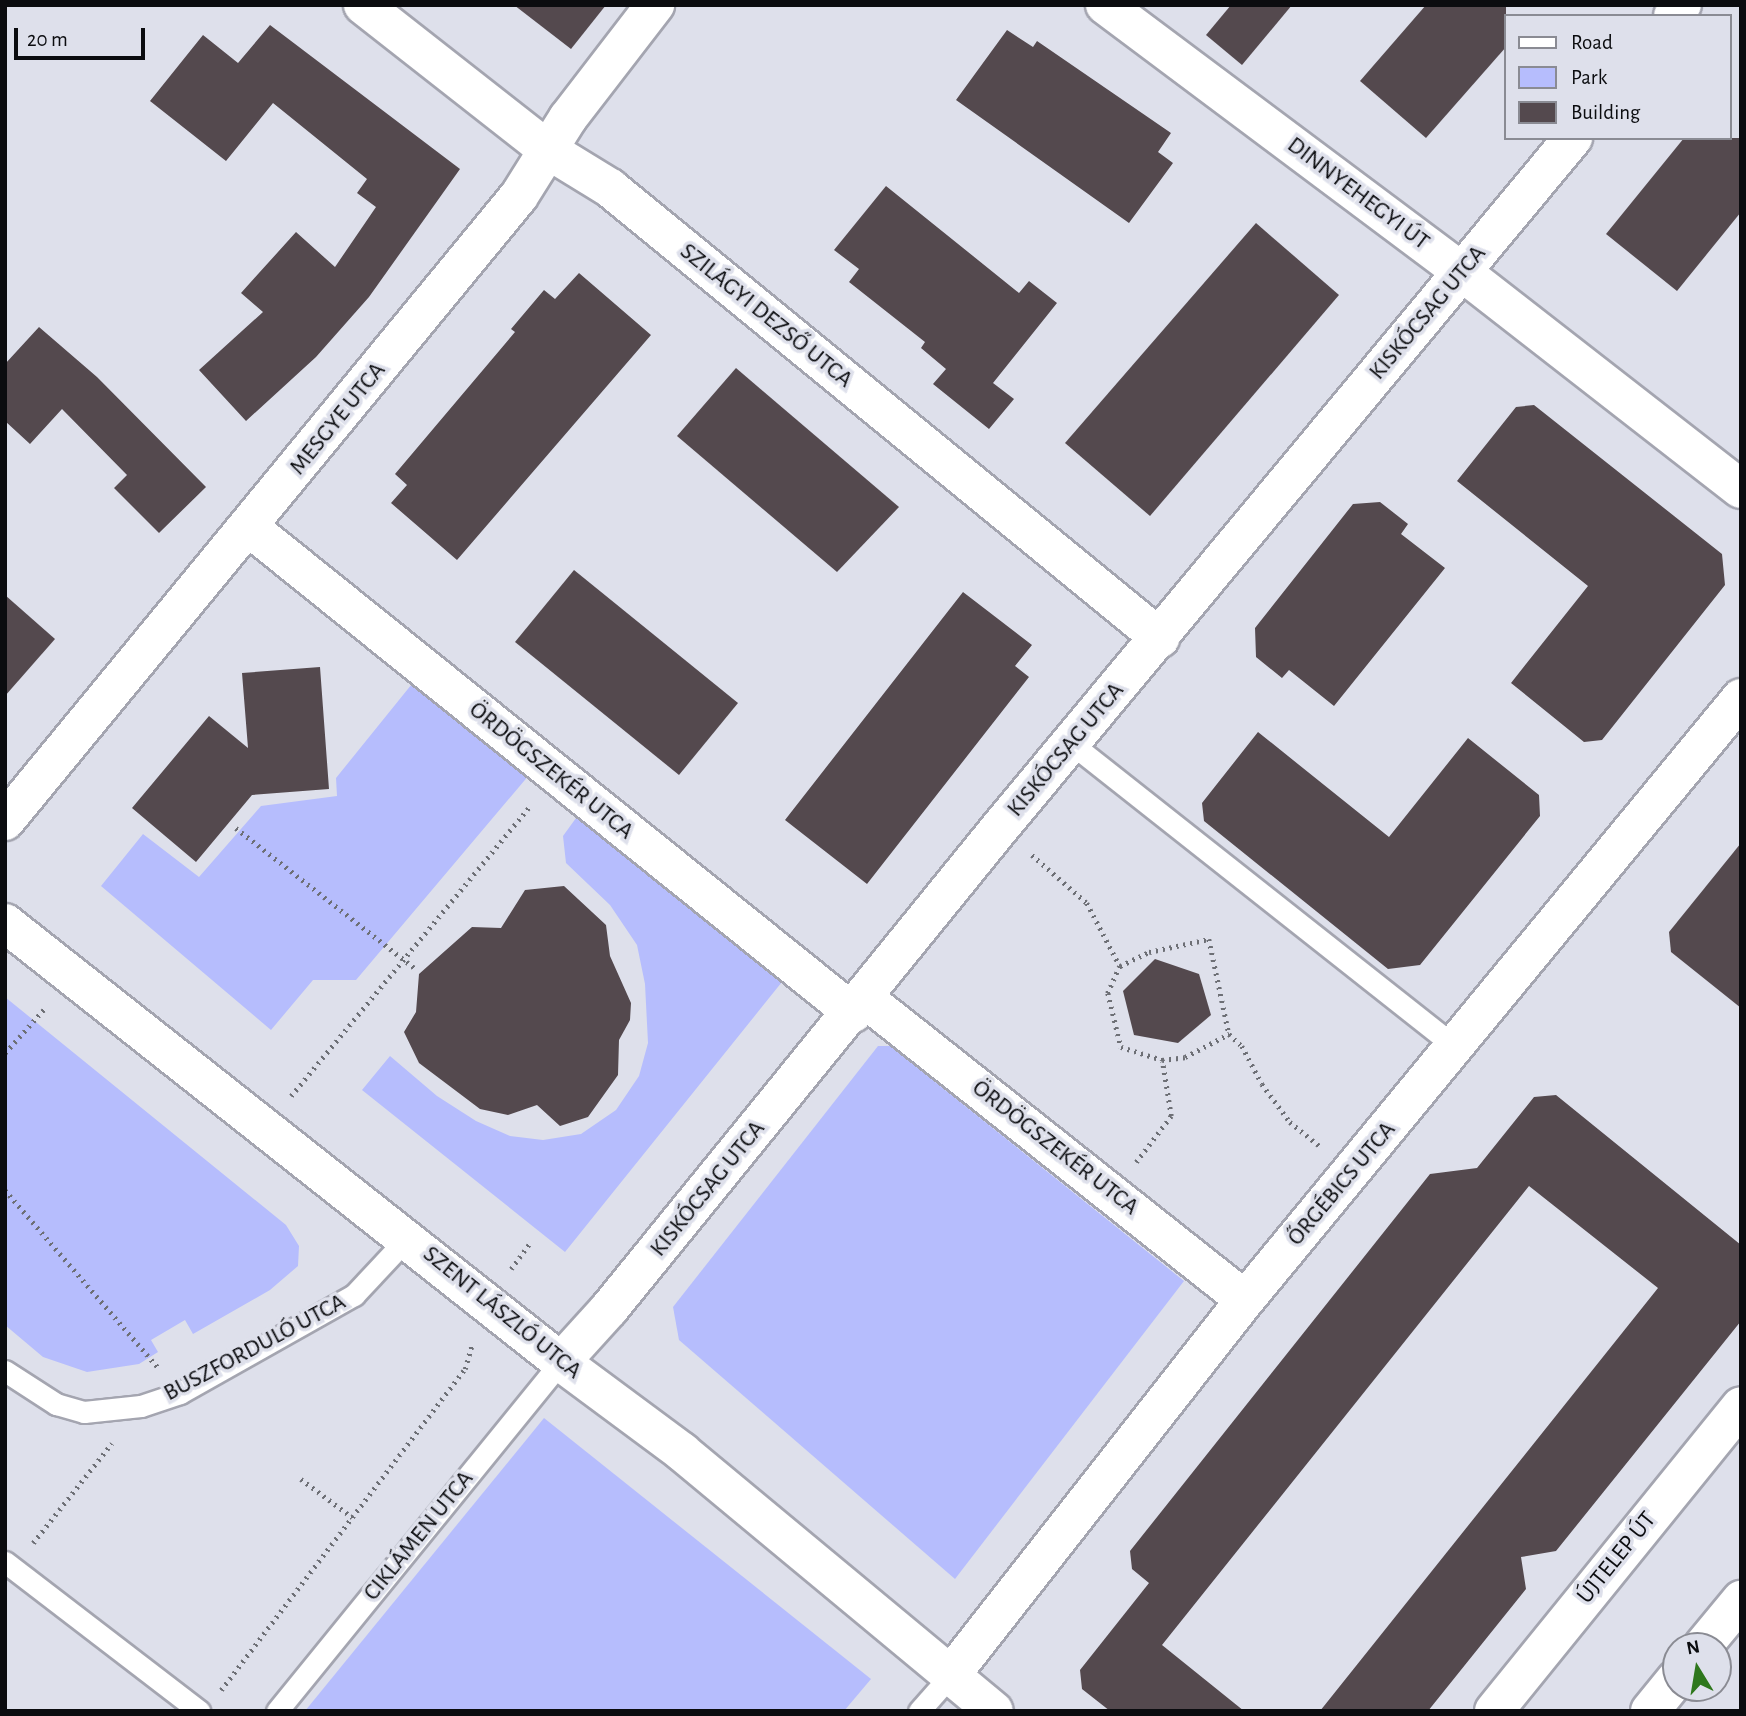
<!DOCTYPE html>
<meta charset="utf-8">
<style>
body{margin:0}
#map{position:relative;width:1746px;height:1716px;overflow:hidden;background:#dee0eb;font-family:"Alegreya Sans",sans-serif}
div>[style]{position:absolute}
.green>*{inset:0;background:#b6bdfd}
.building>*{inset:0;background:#54494e}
.path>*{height:4.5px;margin-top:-2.25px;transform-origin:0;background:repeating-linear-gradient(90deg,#6d6f75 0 2px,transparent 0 7px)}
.roads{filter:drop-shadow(2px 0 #a4a5b0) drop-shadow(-2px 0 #a4a5b0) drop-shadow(0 2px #a4a5b0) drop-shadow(0 -2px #a4a5b0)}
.service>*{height:21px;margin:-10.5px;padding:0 10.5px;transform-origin:10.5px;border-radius:10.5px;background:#fff}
.minor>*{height:38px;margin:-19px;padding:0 19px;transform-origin:19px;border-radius:19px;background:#fff}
.tertiary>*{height:38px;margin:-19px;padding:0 19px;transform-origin:19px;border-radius:19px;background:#fff}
span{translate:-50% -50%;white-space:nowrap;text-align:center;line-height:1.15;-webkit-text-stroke:7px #dee0eb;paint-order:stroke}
.street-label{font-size:24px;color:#0b0c0f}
.frame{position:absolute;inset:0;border:7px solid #0b0c0f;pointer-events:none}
.legend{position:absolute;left:1504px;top:14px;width:228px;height:126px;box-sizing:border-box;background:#dee0eb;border:2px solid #8a8b93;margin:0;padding:9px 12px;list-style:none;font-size:21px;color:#0b0c0f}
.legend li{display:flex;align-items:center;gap:14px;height:35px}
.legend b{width:35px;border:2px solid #8a8b93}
.north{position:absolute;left:1662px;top:1632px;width:70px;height:70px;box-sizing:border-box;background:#dee0eb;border:2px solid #8a8b93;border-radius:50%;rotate:349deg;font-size:19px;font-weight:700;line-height:28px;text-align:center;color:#0b0c0f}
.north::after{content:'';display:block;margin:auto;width:24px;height:32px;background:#2e771c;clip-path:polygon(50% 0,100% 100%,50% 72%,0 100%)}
.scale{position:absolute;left:14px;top:28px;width:131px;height:32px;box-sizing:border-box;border:4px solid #0b0c0f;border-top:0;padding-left:9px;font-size:21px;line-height:24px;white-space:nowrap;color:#0b0c0f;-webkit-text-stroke:5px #dee0eb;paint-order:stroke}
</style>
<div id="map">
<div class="green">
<i style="clip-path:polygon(420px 674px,535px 768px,356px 980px,313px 980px,271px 1030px,101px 886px,143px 834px,199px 877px,261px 806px,337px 796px,336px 778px)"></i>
<i style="clip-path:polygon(584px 807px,790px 972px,565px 1252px,362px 1090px,390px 1056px,437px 1096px,476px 1121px,510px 1136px,543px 1140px,581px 1134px,616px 1110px,639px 1076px,648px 1043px,645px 984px,637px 945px,610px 905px,566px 863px,563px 836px)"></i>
<i style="clip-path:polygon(5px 997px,286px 1225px,299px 1246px,298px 1266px,270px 1290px,193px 1334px,185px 1320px,151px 1340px,158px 1352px,139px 1364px,87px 1372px,43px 1357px,5px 1325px)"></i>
<i style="clip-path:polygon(878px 1046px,890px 1046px,1184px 1281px,955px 1579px,679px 1340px,673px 1307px)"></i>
<i style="clip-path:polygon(544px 1418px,871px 1679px,844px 1711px,305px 1711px)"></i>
</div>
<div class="building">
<i style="clip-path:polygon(514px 5px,606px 5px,571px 49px)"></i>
<i style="clip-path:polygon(1231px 5px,1292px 5px,1242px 65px,1206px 35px)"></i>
<i style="clip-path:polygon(1426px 5px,1506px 5px,1506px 47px,1426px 138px,1360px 81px)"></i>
<i style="clip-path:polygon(270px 25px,460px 169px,369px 297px,316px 357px,246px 421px,199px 370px,263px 312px,241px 293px,296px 232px,335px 267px,376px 207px,357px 193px,367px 179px,273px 103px,226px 161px,150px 101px,203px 35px,238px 63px)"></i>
<i style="clip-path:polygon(1007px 30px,1033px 47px,1037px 41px,1171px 133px,1158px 152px,1173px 163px,1129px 223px,956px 100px)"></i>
<i style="clip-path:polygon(1684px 138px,1741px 138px,1741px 212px,1677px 291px,1606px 234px)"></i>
<i style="clip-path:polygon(886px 186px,1019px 293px,1029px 281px,1057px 303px,993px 383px,1014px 399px,989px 429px,933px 384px,946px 369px,921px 348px,925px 342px,849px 282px,859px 269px,834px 250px)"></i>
<i style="clip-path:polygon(1256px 223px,1339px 295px,1150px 516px,1065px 443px)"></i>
<i style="clip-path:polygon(579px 273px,651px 335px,457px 560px,391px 503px,407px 485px,395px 474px,515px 332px,511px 329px,544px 290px,555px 299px)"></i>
<i style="clip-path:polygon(39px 327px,97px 377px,206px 487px,159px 533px,114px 488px,127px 475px,62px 409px,30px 444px,5px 421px,5px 364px)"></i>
<i style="clip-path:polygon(736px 368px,899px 507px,837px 572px,677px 436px)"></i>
<i style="clip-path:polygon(1534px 405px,1722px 554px,1725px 585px,1602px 740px,1584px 742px,1511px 683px,1588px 586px,1457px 481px,1516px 407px)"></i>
<i style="clip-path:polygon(1380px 502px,1408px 524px,1401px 534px,1445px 568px,1334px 706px,1289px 670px,1282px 678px,1256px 657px,1255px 628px,1353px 504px)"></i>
<i style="clip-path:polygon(574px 570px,738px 703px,679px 775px,515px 642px)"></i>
<i style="clip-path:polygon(963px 592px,1032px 645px,1015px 666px,1029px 677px,867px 884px,785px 820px)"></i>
<i style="clip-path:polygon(5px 595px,55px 639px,5px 696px)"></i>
<i style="clip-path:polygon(320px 667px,329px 789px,252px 795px,196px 862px,132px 808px,209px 716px,248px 748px,242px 673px)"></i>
<i style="clip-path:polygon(1258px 732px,1389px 837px,1468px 738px,1539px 795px,1540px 816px,1420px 965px,1388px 969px,1204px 821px,1202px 803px)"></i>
<i style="clip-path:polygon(1741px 843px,1741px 1008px,1671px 952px,1669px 932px)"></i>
<i style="clip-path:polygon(564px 886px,606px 925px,610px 956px,631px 1003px,630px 1020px,619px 1040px,618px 1075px,588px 1117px,560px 1126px,537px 1105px,508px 1115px,480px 1109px,419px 1063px,404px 1032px,416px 1012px,419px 974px,472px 927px,501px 928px,525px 890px)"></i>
<i style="clip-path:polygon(1155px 959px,1199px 974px,1211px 1015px,1178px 1043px,1134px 1035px,1123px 991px)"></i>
<i style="clip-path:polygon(1556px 1095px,1741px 1245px,1741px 1321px,1556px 1551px,1521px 1557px,1526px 1589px,1428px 1711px,1320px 1711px,1658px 1288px,1529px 1186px,1162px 1645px,1244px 1711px,1110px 1711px,1082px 1689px,1080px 1670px,1149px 1583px,1132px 1569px,1130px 1551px,1430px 1174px,1477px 1168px,1534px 1097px)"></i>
</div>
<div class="path">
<i style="left:236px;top:828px;width:229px;rotate:38.1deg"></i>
<i style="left:1032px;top:855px;width:73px;rotate:41.1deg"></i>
<i style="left:1087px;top:903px;width:71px;rotate:62.4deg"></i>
<i style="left:1120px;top:966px;width:32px;rotate:-26deg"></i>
<i style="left:1149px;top:952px;width:61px;rotate:-12.2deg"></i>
<i style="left:1209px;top:939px;width:97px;rotate:78.1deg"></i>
<i style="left:1229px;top:1034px;width:18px;rotate:43deg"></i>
<i style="left:1242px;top:1046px;width:43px;rotate:62.2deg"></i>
<i style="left:1262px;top:1084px;width:47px;rotate:53.6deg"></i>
<i style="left:1290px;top:1122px;width:38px;rotate:39deg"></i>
<i style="left:1120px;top:966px;width:30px;rotate:114deg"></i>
<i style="left:1108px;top:993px;width:56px;rotate:76.5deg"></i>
<i style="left:1121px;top:1047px;width:43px;rotate:17.6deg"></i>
<i style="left:5px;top:1053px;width:62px;rotate:-48.3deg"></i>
<i style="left:291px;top:1096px;width:376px;rotate:-50.5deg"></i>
<i style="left:1136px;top:1162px;width:58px;rotate:-52.7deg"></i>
<i style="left:1171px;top:1116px;width:57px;rotate:-99.1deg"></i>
<i style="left:1162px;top:1060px;width:23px;rotate:-7deg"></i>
<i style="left:1185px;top:1057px;width:50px;rotate:-27.6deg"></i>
<i style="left:5px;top:1190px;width:234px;rotate:49.2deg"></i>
<i style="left:511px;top:1269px;width:34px;rotate:-54deg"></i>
<i style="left:301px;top:1479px;width:64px;rotate:36.7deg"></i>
<i style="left:33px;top:1543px;width:127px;rotate:-51.7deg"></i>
<i style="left:221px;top:1690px;width:403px;rotate:-52.8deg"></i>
<i style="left:465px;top:1369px;width:26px;rotate:-74deg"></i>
</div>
<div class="roads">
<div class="service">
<i style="left:1072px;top:744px;width:488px;rotate:38.3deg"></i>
<i style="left:5px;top:1371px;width:61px;rotate:32.9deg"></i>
<i style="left:56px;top:1404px;width:29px;rotate:16deg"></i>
<i style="left:84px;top:1412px;width:57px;rotate:-6deg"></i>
<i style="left:141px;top:1406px;width:41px;rotate:-18.4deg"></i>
<i style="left:180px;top:1393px;width:200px;rotate:-29.4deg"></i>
<i style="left:354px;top:1295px;width:79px;rotate:-47deg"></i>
<i style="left:5px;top:1562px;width:245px;rotate:37.5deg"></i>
<i style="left:277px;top:1711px;width:450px;rotate:-50.9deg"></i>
<i style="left:919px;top:1711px;width:47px;rotate:-48.5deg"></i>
</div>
<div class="minor">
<i style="left:363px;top:5px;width:235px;rotate:38.1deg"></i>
<i style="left:548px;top:150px;width:73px;rotate:31.5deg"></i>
<i style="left:610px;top:188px;width:711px;rotate:39.29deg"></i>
<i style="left:1105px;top:5px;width:446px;rotate:36.8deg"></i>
<i style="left:1462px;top:272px;width:353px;rotate:37.9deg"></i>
<i style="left:1673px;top:16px;width:14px;rotate:-51deg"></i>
<i style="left:250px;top:528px;width:774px;rotate:38.81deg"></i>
<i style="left:5px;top:821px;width:809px;rotate:-50.57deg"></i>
<i style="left:519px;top:196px;width:92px;rotate:-57.9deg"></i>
<i style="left:568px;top:118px;width:143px;rotate:-52.4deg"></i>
<i style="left:864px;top:998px;width:486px;rotate:38.4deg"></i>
<i style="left:561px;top:1362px;width:72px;rotate:-47.8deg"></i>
<i style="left:609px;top:1309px;width:617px;rotate:-50.92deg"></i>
<i style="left:998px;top:830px;width:900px;rotate:-50.28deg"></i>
<i style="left:950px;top:1676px;width:478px;rotate:-51.9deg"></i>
<i style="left:1245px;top:1300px;width:780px;rotate:-50.51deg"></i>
</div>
<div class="tertiary">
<i style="left:5px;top:923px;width:708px;rotate:38.29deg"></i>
<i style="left:561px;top:1362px;width:151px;rotate:36.6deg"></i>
<i style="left:682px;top:1452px;width:405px;rotate:39.7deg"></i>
<i style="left:1703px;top:1646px;width:60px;rotate:-50.4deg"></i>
<i style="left:1494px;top:1711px;width:392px;rotate:-51deg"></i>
<i style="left:1650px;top:1711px;width:41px;rotate:-50.9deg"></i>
</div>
</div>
<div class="street-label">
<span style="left:1358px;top:194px;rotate:37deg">DINNYEHEGYI ÚT</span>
<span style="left:1428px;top:313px;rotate:-50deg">KISKÓCSAG UTCA</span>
<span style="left:766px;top:316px;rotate:39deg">SZILÁGYI DEZSŐ UTCA</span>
<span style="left:338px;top:419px;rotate:-51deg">MESGYE UTCA</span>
<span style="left:1066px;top:750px;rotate:-50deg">KISKÓCSAG UTCA</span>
<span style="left:551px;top:771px;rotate:39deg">ÖRDÖGSZEKÉR UTCA</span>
<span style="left:1055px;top:1148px;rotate:38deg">ÖRDÖGSZEKÉR UTCA</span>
<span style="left:1342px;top:1184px;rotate:-50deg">ŐRGÉBICS UTCA</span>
<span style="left:708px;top:1189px;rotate:-51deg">KISKÓCSAG UTCA</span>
<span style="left:502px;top:1313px;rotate:39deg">SZENT LÁSZLÓ UTCA</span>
<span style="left:255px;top:1348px;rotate:-28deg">BUSZFORDULÓ UTCA</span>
<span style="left:419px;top:1536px;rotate:-51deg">CIKLÁMEN UTCA</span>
<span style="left:1617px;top:1558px;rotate:-51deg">ÚJTELEP ÚT</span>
</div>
<div class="frame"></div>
<ul class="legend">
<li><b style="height:9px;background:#fff"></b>Road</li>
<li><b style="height:19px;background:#b6bdfd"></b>Park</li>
<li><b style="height:19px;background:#54494e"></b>Building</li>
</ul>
<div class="north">N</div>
<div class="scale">20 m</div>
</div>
